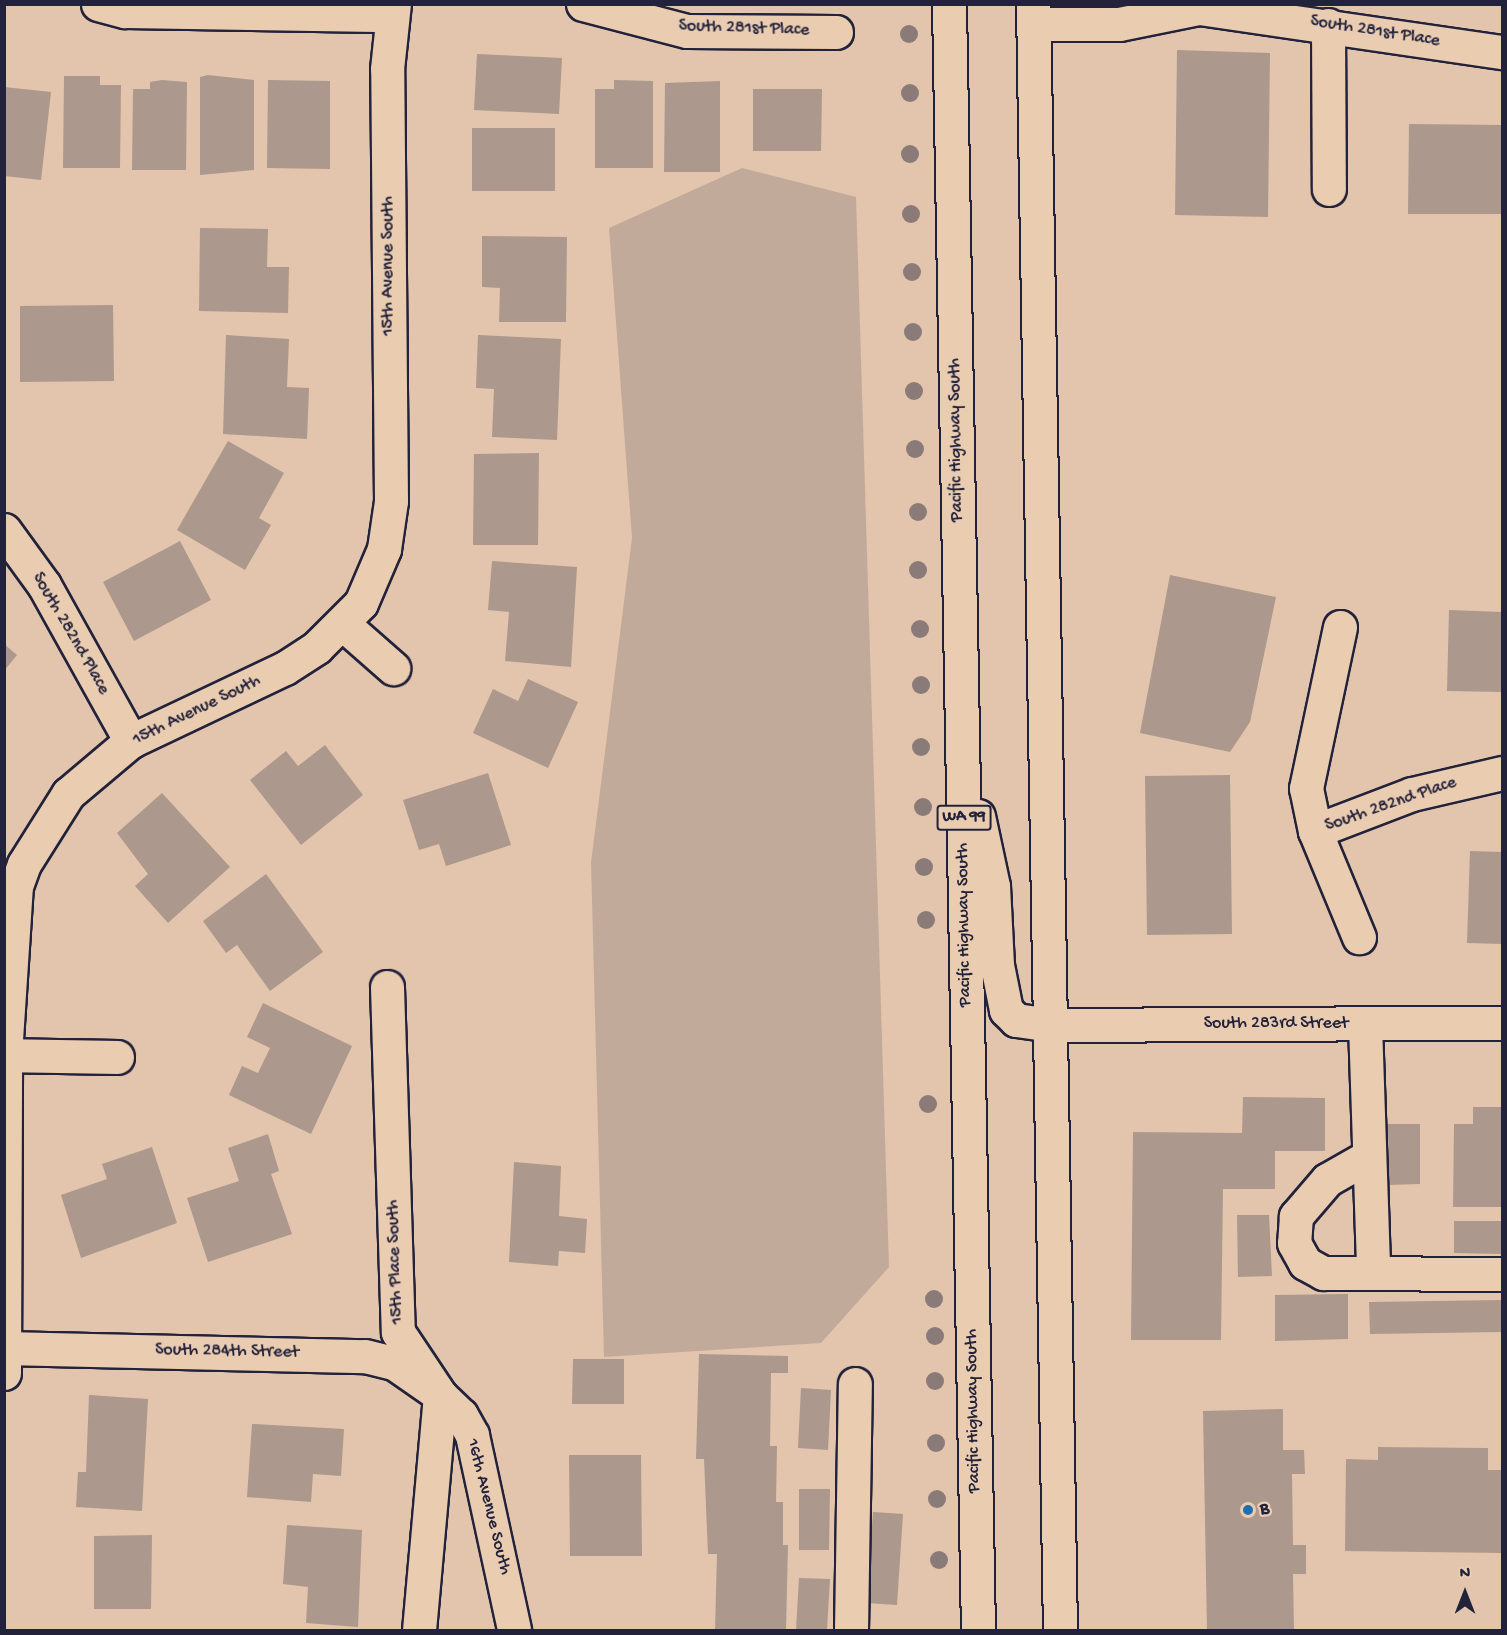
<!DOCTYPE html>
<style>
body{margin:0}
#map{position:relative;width:1507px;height:1635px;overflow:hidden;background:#e2c5ac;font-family:"Gochi Hand",sans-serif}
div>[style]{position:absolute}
.green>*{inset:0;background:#c2aa9a}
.building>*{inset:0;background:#ac988c}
.roads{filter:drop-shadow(2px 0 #22223b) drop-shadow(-2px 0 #22223b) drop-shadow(0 2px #22223b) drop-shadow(0 -2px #22223b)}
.minor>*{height:33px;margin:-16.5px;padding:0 16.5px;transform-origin:16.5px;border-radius:16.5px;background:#eaccb1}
.major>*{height:33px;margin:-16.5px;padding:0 16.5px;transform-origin:16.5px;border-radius:16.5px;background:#eaccb1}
.trees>*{width:18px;height:18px;margin:-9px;border-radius:50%;background:#8a7a78}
.dots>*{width:16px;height:16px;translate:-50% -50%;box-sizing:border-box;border:3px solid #eaccb1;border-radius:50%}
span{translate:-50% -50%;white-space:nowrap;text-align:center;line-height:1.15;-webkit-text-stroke:4.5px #eaccb1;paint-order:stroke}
.shield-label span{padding:2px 4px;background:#eaccb1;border:2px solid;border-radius:4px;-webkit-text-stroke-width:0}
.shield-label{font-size:16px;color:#22223b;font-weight:700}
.street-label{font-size:18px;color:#22223b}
.poi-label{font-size:18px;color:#22223b;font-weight:700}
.left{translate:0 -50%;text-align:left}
.frame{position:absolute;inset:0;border:6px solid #22223b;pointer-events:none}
.north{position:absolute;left:1435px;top:1563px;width:60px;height:60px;-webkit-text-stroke:4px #eaccb1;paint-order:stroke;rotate:0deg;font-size:16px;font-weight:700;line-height:24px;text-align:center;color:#22223b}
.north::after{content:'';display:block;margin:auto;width:21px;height:27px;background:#22223b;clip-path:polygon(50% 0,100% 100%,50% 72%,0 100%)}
</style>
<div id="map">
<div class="green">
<i style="clip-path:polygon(742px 168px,856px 197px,889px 1267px,821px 1343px,604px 1357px,591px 863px,632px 538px,609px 228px)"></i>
</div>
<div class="building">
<i style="clip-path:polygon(1177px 50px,1270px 53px,1268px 217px,1175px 215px)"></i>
<i style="clip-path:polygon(477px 54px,562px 58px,559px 114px,474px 110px)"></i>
<i style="clip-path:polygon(208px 75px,254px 80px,254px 170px,200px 175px,200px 77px)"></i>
<i style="clip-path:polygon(64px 76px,100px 76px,100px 85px,121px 85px,120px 168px,63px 168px)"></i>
<i style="clip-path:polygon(162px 80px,187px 82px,186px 170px,132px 170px,133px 89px,150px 89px,150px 82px)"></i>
<i style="clip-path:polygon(268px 80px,330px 81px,330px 169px,267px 168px)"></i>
<i style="clip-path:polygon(614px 80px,653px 81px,653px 168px,595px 168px,595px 89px,614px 89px)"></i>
<i style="clip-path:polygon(720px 81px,720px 172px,664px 172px,665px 83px)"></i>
<i style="clip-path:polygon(4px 87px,51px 92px,41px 180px,4px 176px)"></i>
<i style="clip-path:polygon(753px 89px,822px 89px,821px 151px,753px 151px)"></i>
<i style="clip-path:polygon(1409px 124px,1502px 125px,1502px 214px,1408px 214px)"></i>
<i style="clip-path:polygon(472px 128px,555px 128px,555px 191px,472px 191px)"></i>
<i style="clip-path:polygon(200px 228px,268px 229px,267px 267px,289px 267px,288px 313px,199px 311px)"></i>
<i style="clip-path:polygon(482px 236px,567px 237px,566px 322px,499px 322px,500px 288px,482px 287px)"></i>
<i style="clip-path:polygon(113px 305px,114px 381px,20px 382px,20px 306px)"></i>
<i style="clip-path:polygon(226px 335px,289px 339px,287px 387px,309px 388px,307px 439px,223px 434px)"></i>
<i style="clip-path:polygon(478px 335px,561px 339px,557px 440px,492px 437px,494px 389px,476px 388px)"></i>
<i style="clip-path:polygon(228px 441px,284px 473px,259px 518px,271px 525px,245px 570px,177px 530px)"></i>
<i style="clip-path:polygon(539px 453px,538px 545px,473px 545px,474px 454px)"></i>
<i style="clip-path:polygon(180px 541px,211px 600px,134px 641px,103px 582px)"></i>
<i style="clip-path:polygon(492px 561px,577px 567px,571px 667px,505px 661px,509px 612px,488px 610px)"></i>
<i style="clip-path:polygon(1170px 575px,1276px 597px,1250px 722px,1230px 752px,1140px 733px)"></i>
<i style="clip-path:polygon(1449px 610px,1502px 612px,1502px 692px,1447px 691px)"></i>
<i style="clip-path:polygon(4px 644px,17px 655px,4px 671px)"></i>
<i style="clip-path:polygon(528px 679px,578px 702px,548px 768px,473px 733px,493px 689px,518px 701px)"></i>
<i style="clip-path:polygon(325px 745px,363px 795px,301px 845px,250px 780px,286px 751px,298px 766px)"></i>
<i style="clip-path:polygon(488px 773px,511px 845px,446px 866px,439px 844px,419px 850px,403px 800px)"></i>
<i style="clip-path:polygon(1230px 775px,1232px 934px,1147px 935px,1145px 776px)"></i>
<i style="clip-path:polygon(162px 793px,230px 867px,168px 923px,135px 886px,148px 874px,117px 833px)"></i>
<i style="clip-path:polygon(1470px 851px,1502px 852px,1502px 944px,1467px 943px)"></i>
<i style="clip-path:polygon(266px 874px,323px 952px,270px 991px,237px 945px,226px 953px,203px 921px)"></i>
<i style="clip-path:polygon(263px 1003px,352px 1046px,311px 1134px,229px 1095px,242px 1066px,258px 1073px,270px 1048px,247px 1037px)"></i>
<i style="clip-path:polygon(1243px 1097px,1325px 1098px,1325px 1151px,1275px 1151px,1275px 1189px,1223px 1189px,1221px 1340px,1131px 1340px,1133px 1132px,1242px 1133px)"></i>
<i style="clip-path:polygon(1473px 1107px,1502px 1107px,1502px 1207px,1453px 1207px,1454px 1124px,1473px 1124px)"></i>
<i style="clip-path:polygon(1388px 1124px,1420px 1124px,1420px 1184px,1389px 1185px)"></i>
<i style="clip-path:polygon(268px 1134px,279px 1171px,271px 1174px,292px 1234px,208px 1262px,187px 1198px,239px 1181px,228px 1148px)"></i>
<i style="clip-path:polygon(152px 1147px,177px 1223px,81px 1258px,61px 1195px,107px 1179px,102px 1164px)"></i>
<i style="clip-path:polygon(514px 1162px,561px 1166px,559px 1216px,587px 1219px,585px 1253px,559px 1251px,558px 1266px,509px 1262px)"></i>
<i style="clip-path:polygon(1237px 1215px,1269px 1215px,1272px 1276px,1238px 1277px)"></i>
<i style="clip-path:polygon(1454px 1221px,1502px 1221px,1502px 1254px,1454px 1253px)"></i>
<i style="clip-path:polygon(1348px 1294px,1348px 1339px,1275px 1341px,1275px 1295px)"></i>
<i style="clip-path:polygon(1502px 1300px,1502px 1332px,1370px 1334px,1369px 1302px)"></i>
<i style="clip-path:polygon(699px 1354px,788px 1356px,788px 1373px,771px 1373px,770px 1446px,777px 1446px,776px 1502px,783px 1502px,783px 1545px,788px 1545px,786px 1630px,715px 1630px,717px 1554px,708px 1554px,704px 1459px,696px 1459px)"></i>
<i style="clip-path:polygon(573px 1359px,624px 1359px,624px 1404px,572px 1404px)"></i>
<i style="clip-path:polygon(801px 1388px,831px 1390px,828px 1450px,798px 1448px)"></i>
<i style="clip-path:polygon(89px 1395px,148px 1399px,142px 1511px,76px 1507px,78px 1472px,86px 1472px)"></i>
<i style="clip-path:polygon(1283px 1409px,1283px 1450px,1304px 1450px,1305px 1474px,1292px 1474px,1293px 1545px,1306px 1545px,1306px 1574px,1293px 1574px,1294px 1630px,1207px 1630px,1203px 1411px)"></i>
<i style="clip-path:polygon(252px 1424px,344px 1429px,341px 1476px,313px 1474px,311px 1502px,247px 1497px)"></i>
<i style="clip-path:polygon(1378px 1447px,1488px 1448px,1488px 1470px,1502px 1470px,1502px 1553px,1345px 1551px,1346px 1459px,1378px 1460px)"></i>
<i style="clip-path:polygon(569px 1455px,641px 1455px,642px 1556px,570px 1556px)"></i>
<i style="clip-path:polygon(799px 1489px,830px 1489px,829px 1550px,799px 1550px)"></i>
<i style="clip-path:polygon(873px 1512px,903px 1514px,897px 1605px,867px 1603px)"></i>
<i style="clip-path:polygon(287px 1525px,362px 1530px,358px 1627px,306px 1623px,308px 1587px,283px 1584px)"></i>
<i style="clip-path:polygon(152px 1535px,151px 1609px,94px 1609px,94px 1536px)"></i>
<i style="clip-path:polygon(799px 1578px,830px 1579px,827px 1630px,796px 1630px)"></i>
</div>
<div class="roads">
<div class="minor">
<i style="left:98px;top:4px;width:28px;rotate:15deg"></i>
<i style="left:125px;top:11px;width:267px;rotate:0.9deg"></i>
<i style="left:583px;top:4px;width:107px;rotate:14.6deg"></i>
<i style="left:687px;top:31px;width:149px;rotate:0.4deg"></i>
<i style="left:1033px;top:24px;width:86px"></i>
<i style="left:1119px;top:24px;width:82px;rotate:-11.3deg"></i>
<i style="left:1199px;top:8px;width:306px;rotate:8.3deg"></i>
<i style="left:1328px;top:25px;width:164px;rotate:89.7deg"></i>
<i style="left:4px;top:530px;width:68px;rotate:54deg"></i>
<i style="left:44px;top:585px;width:179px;rotate:60.9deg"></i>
<i style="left:343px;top:624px;width:67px;rotate:41.3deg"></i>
<i style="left:1340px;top:627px;width:165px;rotate:101.9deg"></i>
<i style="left:1306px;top:788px;width:44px;rotate:78.2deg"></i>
<i style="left:1315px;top:831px;width:115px;rotate:67.5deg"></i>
<i style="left:1315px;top:831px;width:104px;rotate:-20.9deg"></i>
<i style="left:1412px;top:794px;width:92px;rotate:-13.1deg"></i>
<i style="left:387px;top:987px;width:345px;rotate:88.2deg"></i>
<i style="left:398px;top:1332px;width:76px;rotate:56.3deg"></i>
<i style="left:440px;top:1395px;width:236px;rotate:95.1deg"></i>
<i style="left:1365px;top:1024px;width:246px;rotate:88.1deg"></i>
<i style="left:1050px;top:1025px;width:452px;rotate:-0.3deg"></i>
<i style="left:4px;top:1055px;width:113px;rotate:1deg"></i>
<i style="left:1369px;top:1156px;width:48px;rotate:150.3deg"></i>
<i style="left:1327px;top:1180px;width:48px;rotate:130.7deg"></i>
<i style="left:1296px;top:1216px;width:27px;rotate:94deg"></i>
<i style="left:1294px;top:1243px;width:23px;rotate:61deg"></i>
<i style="left:1305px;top:1263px;width:21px;rotate:29deg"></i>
<i style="left:1323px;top:1273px;width:179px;rotate:0.3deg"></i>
<i style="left:4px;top:1348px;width:361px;rotate:1.3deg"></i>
<i style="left:365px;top:1356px;width:30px;rotate:14deg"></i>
<i style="left:394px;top:1363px;width:56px;rotate:34.8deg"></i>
<i style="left:440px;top:1395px;width:29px;rotate:44deg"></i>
<i style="left:461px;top:1415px;width:23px;rotate:61deg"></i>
<i style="left:472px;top:1435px;width:199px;rotate:77.8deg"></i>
<i style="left:4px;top:1373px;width:318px;rotate:-89.8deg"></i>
<i style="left:5px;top:1055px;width:169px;rotate:-86.3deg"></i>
<i style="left:16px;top:886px;width:23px;rotate:-70deg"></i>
<i style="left:24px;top:864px;width:83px;rotate:-57.8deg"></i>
<i style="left:68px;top:794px;width:82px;rotate:-40.1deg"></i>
<i style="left:131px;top:741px;width:170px;rotate:-25.4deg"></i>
<i style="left:285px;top:668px;width:38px;rotate:-33deg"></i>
<i style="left:317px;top:647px;width:62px;rotate:-45deg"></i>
<i style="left:361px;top:603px;width:59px;rotate:-66.9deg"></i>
<i style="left:384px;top:549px;width:49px;rotate:-81.7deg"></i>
<i style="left:391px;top:501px;width:432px;rotate:-90.5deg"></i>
<i style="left:387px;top:69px;width:65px;rotate:-83.9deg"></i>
<i style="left:851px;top:1630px;width:246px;rotate:-89.1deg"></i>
</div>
<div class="major">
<i style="left:949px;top:4px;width:1626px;rotate:88.98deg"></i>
<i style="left:1033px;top:4px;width:1626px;rotate:89.05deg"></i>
<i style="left:978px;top:816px;width:72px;rotate:77.9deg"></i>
<i style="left:993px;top:886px;width:79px;rotate:87.1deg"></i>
<i style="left:997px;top:965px;width:46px;rotate:78.7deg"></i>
<i style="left:1006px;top:1010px;width:14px;rotate:45deg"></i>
<i style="left:1016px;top:1020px;width:34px;rotate:8deg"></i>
</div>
</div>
<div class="trees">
<i style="left:909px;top:34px"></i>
<i style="left:910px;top:93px"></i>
<i style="left:910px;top:154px"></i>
<i style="left:911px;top:214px"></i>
<i style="left:912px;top:272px"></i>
<i style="left:913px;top:332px"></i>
<i style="left:914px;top:391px"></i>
<i style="left:915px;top:449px"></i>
<i style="left:918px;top:512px"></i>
<i style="left:918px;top:570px"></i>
<i style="left:920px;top:629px"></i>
<i style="left:921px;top:685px"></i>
<i style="left:921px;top:747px"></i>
<i style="left:923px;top:807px"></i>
<i style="left:924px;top:867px"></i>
<i style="left:926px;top:920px"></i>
<i style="left:928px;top:1104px"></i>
<i style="left:934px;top:1299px"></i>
<i style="left:935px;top:1336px"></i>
<i style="left:935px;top:1381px"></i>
<i style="left:936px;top:1443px"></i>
<i style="left:937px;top:1499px"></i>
<i style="left:939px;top:1560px"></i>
</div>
<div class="dots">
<i style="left:1248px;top:1510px;background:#1f6fb2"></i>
</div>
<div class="shield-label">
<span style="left:964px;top:818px">WA 99</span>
</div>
<div class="street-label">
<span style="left:744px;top:29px;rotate:2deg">South 281st Place</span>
<span style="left:1375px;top:32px;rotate:9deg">South 281st Place</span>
<span style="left:389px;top:266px;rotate:-90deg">15th Avenue South</span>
<span style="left:957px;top:440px;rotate:-91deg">Pacific Highway South</span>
<span style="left:70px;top:634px;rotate:60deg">South 282nd Place</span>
<span style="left:197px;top:711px;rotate:-26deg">15th Avenue South</span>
<span style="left:1391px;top:805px;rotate:-19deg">South 282nd Place</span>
<span style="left:965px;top:925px;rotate:-91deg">Pacific Highway South</span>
<span style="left:1276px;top:1024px">South 283rd Street</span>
<span style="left:396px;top:1262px;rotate:-92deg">15th Place South</span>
<span style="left:227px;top:1352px;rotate:1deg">South 284th Street</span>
<span style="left:974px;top:1411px;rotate:-91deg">Pacific Highway South</span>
<span style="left:488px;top:1507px;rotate:76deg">16th Avenue South</span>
</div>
<div class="poi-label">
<span class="left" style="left:1260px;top:1510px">B</span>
</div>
<div class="frame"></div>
<div class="north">N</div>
</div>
